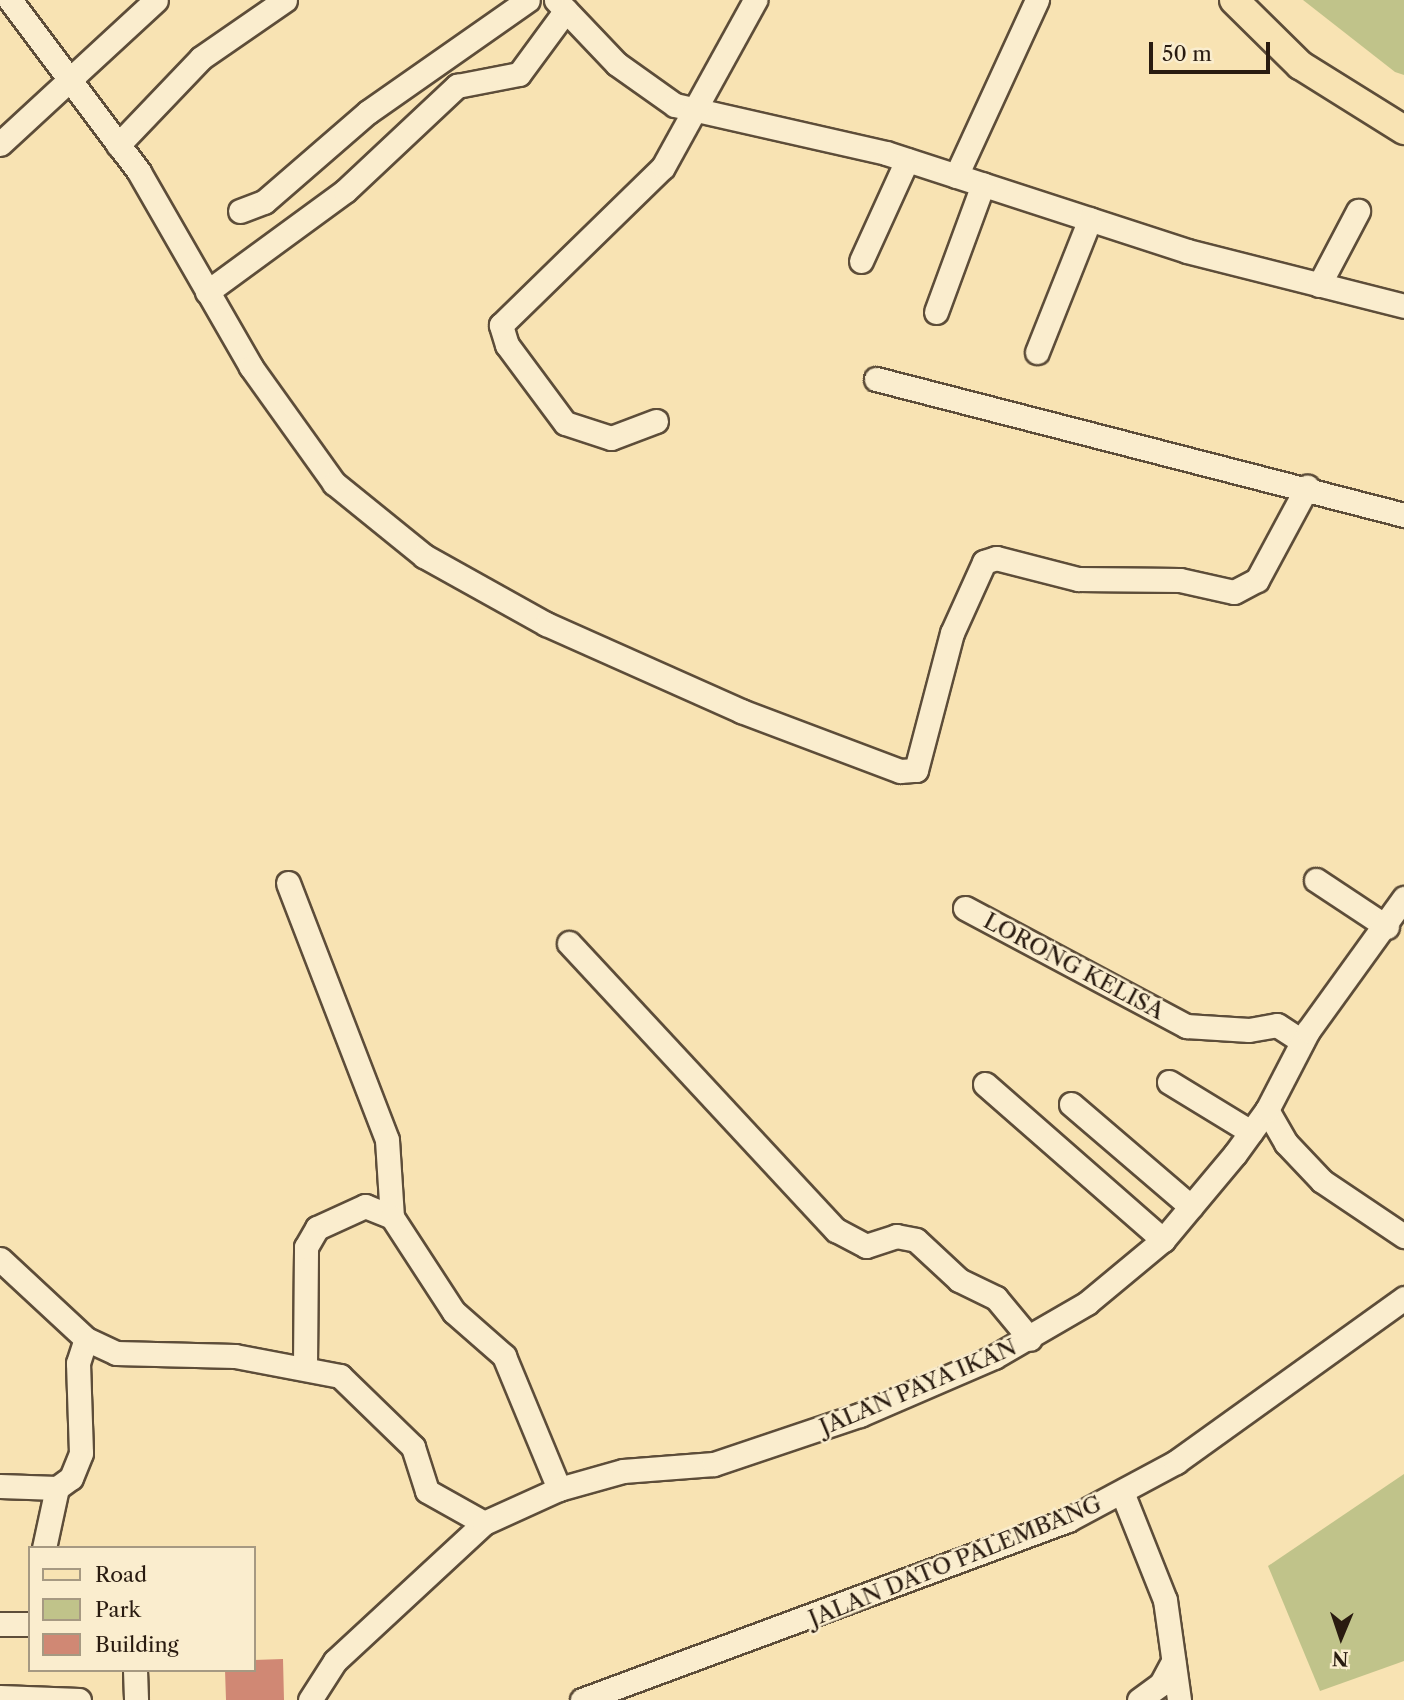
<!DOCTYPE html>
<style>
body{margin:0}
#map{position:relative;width:1404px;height:1700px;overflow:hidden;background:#f8e3b3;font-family:"Libre Caslon Text",serif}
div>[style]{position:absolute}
.green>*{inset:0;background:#c0c38a}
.building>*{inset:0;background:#d08874}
.roads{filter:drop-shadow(2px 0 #5d4d39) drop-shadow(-2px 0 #5d4d39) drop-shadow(0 2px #5d4d39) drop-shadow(0 -2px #5d4d39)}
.minor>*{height:23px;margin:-11.5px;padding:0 11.5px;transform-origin:11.5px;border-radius:11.5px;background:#faedce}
.major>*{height:28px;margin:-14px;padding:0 14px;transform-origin:14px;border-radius:14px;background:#f8e3b3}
span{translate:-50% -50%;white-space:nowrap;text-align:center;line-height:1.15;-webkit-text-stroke:5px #faedce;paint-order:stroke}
.street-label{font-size:23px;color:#291b10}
.legend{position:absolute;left:28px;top:1546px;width:228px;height:126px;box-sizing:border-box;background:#faedce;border:2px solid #a69982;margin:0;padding:9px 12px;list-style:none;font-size:21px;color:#291b10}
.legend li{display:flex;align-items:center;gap:14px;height:35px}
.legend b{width:35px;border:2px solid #a69982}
.north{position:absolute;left:1306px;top:1602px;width:70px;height:70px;-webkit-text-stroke:5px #faedce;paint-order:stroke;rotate:182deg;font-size:19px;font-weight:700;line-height:28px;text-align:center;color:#291b10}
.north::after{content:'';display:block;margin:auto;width:24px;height:32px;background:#291b10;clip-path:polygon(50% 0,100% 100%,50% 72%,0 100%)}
.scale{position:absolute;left:1149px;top:42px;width:121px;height:32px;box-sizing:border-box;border:4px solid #291b10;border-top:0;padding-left:9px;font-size:21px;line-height:24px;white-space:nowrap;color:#291b10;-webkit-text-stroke:5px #faedce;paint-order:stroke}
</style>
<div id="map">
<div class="green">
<i style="clip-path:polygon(1303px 0,1404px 0,1404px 75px,1395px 72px)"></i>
<i style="clip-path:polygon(1404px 1474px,1404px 1661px,1320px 1691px,1268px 1566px)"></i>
</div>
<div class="building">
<i style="clip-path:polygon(283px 1659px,284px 1700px,226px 1700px,225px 1670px,254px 1670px,254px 1660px)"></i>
</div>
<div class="roads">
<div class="minor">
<i style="left:10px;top:0;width:215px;rotate:53.1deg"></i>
<i style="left:139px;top:172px;width:225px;rotate:60.1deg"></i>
<i style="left:251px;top:367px;width:143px;rotate:54.4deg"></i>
<i style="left:334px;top:483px;width:116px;rotate:39deg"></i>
<i style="left:424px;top:556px;width:140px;rotate:29.1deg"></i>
<i style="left:546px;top:624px;width:214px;rotate:24deg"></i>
<i style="left:741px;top:711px;width:170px;rotate:20.7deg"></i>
<i style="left:900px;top:771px;width:16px;rotate:-4deg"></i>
<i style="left:916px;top:770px;width:142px;rotate:-75.3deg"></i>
<i style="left:952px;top:633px;width:78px;rotate:-65.7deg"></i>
<i style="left:984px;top:562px;width:13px;rotate:-18deg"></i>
<i style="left:996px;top:558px;width:85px;rotate:14.4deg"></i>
<i style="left:1078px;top:579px;width:102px;rotate:0.6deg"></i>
<i style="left:1180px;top:580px;width:55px;rotate:12.5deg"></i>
<i style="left:1234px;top:592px;width:26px;rotate:-28deg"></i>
<i style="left:1257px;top:580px;width:106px;rotate:-61.7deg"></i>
<i style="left:556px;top:0;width:88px;rotate:46.4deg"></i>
<i style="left:617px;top:64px;width:71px;rotate:35.3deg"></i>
<i style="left:675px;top:105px;width:216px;rotate:12.8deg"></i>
<i style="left:886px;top:153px;width:317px;rotate:18deg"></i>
<i style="left:1187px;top:251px;width:224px;rotate:14.2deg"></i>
<i style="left:0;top:144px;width:212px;rotate:-42.7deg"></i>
<i style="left:118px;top:145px;width:120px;rotate:-46.3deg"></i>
<i style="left:201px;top:58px;width:102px;rotate:-34.6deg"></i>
<i style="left:956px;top:176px;width:194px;rotate:-65.3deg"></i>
<i style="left:240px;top:211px;width:26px;rotate:-21deg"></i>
<i style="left:264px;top:202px;width:138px;rotate:-40.9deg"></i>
<i style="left:368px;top:112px;width:195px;rotate:-35deg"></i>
<i style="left:861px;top:261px;width:111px;rotate:-65.5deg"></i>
<i style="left:1319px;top:285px;width:84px;rotate:-62.2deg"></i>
<i style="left:207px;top:292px;width:171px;rotate:-36.2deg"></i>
<i style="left:345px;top:191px;width:154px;rotate:-43.2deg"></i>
<i style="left:457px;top:86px;width:63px;rotate:-11deg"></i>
<i style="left:519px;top:74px;width:79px;rotate:-53.7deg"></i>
<i style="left:936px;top:312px;width:136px;rotate:-69.8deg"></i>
<i style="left:1037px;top:352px;width:143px;rotate:-68.3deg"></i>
<i style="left:876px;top:379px;width:545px;rotate:14.44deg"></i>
<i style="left:656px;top:421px;width:48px;rotate:159.3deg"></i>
<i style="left:611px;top:438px;width:48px;rotate:-161.9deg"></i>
<i style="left:565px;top:423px;width:97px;rotate:-126.6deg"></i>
<i style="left:507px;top:345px;width:21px;rotate:-107deg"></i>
<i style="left:501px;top:325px;width:226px;rotate:-44.3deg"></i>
<i style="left:663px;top:167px;width:191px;rotate:-61.1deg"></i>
<i style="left:1316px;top:880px;width:85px;rotate:33.5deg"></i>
<i style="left:288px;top:883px;width:275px;rotate:68.9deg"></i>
<i style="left:387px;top:1140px;width:77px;rotate:86.3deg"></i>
<i style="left:965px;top:908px;width:251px;rotate:28.1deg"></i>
<i style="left:1186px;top:1026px;width:63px;rotate:3.6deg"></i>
<i style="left:1249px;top:1030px;width:28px;rotate:-10deg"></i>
<i style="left:1277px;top:1025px;width:30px;rotate:33deg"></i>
<i style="left:569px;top:943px;width:392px;rotate:47.1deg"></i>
<i style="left:836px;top:1230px;width:34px;rotate:28deg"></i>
<i style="left:866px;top:1246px;width:32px;rotate:-18deg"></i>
<i style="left:896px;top:1236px;width:20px;rotate:11deg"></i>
<i style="left:916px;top:1240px;width:59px;rotate:42.9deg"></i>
<i style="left:959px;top:1280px;width:41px;rotate:25.9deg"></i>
<i style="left:996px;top:1298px;width:53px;rotate:50.3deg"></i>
<i style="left:1169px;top:1082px;width:96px;rotate:31.4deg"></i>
<i style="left:985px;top:1084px;width:237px;rotate:41.2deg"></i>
<i style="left:1071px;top:1104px;width:158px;rotate:40.6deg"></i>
<i style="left:1267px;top:1110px;width:38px;rotate:60deg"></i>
<i style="left:1286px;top:1143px;width:52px;rotate:46.5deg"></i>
<i style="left:1322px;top:1181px;width:99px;rotate:33.9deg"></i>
<i style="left:0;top:1259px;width:117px;rotate:42.9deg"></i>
<i style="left:86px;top:1339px;width:33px;rotate:25deg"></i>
<i style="left:116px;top:1353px;width:119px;rotate:1.4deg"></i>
<i style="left:235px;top:1356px;width:107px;rotate:10.8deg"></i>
<i style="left:340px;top:1376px;width:102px;rotate:44.2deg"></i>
<i style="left:413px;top:1447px;width:46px;rotate:72.3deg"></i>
<i style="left:427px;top:1491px;width:65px;rotate:29.3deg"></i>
<i style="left:305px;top:1366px;width:119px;rotate:-89.5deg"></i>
<i style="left:306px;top:1247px;width:22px;rotate:-60deg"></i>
<i style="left:317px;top:1228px;width:53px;rotate:-24.6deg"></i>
<i style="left:365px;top:1206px;width:29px;rotate:22deg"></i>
<i style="left:392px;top:1217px;width:113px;rotate:56.9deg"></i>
<i style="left:454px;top:1312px;width:67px;rotate:41.3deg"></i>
<i style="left:504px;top:1356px;width:144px;rotate:67.5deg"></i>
<i style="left:0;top:1486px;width:57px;rotate:2deg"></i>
<i style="left:57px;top:1488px;width:17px;rotate:-36deg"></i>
<i style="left:71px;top:1478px;width:27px;rotate:-68deg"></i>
<i style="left:81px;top:1453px;width:90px;rotate:-91.9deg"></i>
<i style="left:78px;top:1363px;width:25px;rotate:-72deg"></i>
<i style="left:1122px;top:1492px;width:116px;rotate:68.3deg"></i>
<i style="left:1165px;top:1600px;width:101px;rotate:82deg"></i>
<i style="left:44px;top:1548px;width:61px;rotate:-77.8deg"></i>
<i style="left:0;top:1624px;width:30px"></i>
<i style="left:135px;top:1670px;width:30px;rotate:88deg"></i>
<i style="left:0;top:1697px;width:79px;rotate:2.2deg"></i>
<i style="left:310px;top:1700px;width:46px;rotate:-57.3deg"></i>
<i style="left:335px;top:1661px;width:203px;rotate:-42.8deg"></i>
<i style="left:484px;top:1523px;width:82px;rotate:-24.4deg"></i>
<i style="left:559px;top:1489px;width:66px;rotate:-15.7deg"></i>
<i style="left:623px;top:1471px;width:91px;rotate:-4.4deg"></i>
<i style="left:714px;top:1464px;width:154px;rotate:-18.6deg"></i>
<i style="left:860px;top:1415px;width:146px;rotate:-23.4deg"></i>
<i style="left:994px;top:1357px;width:108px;rotate:-30.1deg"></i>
<i style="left:1087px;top:1303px;width:99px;rotate:-39.7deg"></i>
<i style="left:1163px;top:1240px;width:112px;rotate:-50.1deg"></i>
<i style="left:1235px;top:1154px;width:54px;rotate:-54deg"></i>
<i style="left:1267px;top:1110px;width:89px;rotate:-62.6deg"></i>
<i style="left:1308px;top:1031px;width:164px;rotate:-54.2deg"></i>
<i style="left:582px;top:1700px;width:518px;rotate:-20.32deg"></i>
<i style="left:1068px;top:1520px;width:123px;rotate:-28.2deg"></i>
<i style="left:1176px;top:1462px;width:281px;rotate:-35.7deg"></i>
<i style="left:1139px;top:1700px;width:27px;rotate:-36deg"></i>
<i style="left:1161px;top:1684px;width:26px;rotate:-62deg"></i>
</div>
<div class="major">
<i style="left:1234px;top:0;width:93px;rotate:44.6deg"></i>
<i style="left:1300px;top:65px;width:123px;rotate:32deg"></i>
</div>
</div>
<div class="street-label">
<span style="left:1074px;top:966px;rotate:28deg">LORONG KELISA</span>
<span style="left:918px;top:1387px;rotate:-23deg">JALAN PAYA IKAN</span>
<span style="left:955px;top:1561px;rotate:-22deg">JALAN DATO PALEMBANG</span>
</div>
<ul class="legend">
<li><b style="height:9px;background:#f8e3b3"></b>Road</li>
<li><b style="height:19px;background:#c0c38a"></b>Park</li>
<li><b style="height:19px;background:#d08874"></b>Building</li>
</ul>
<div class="north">N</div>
<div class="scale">50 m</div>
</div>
